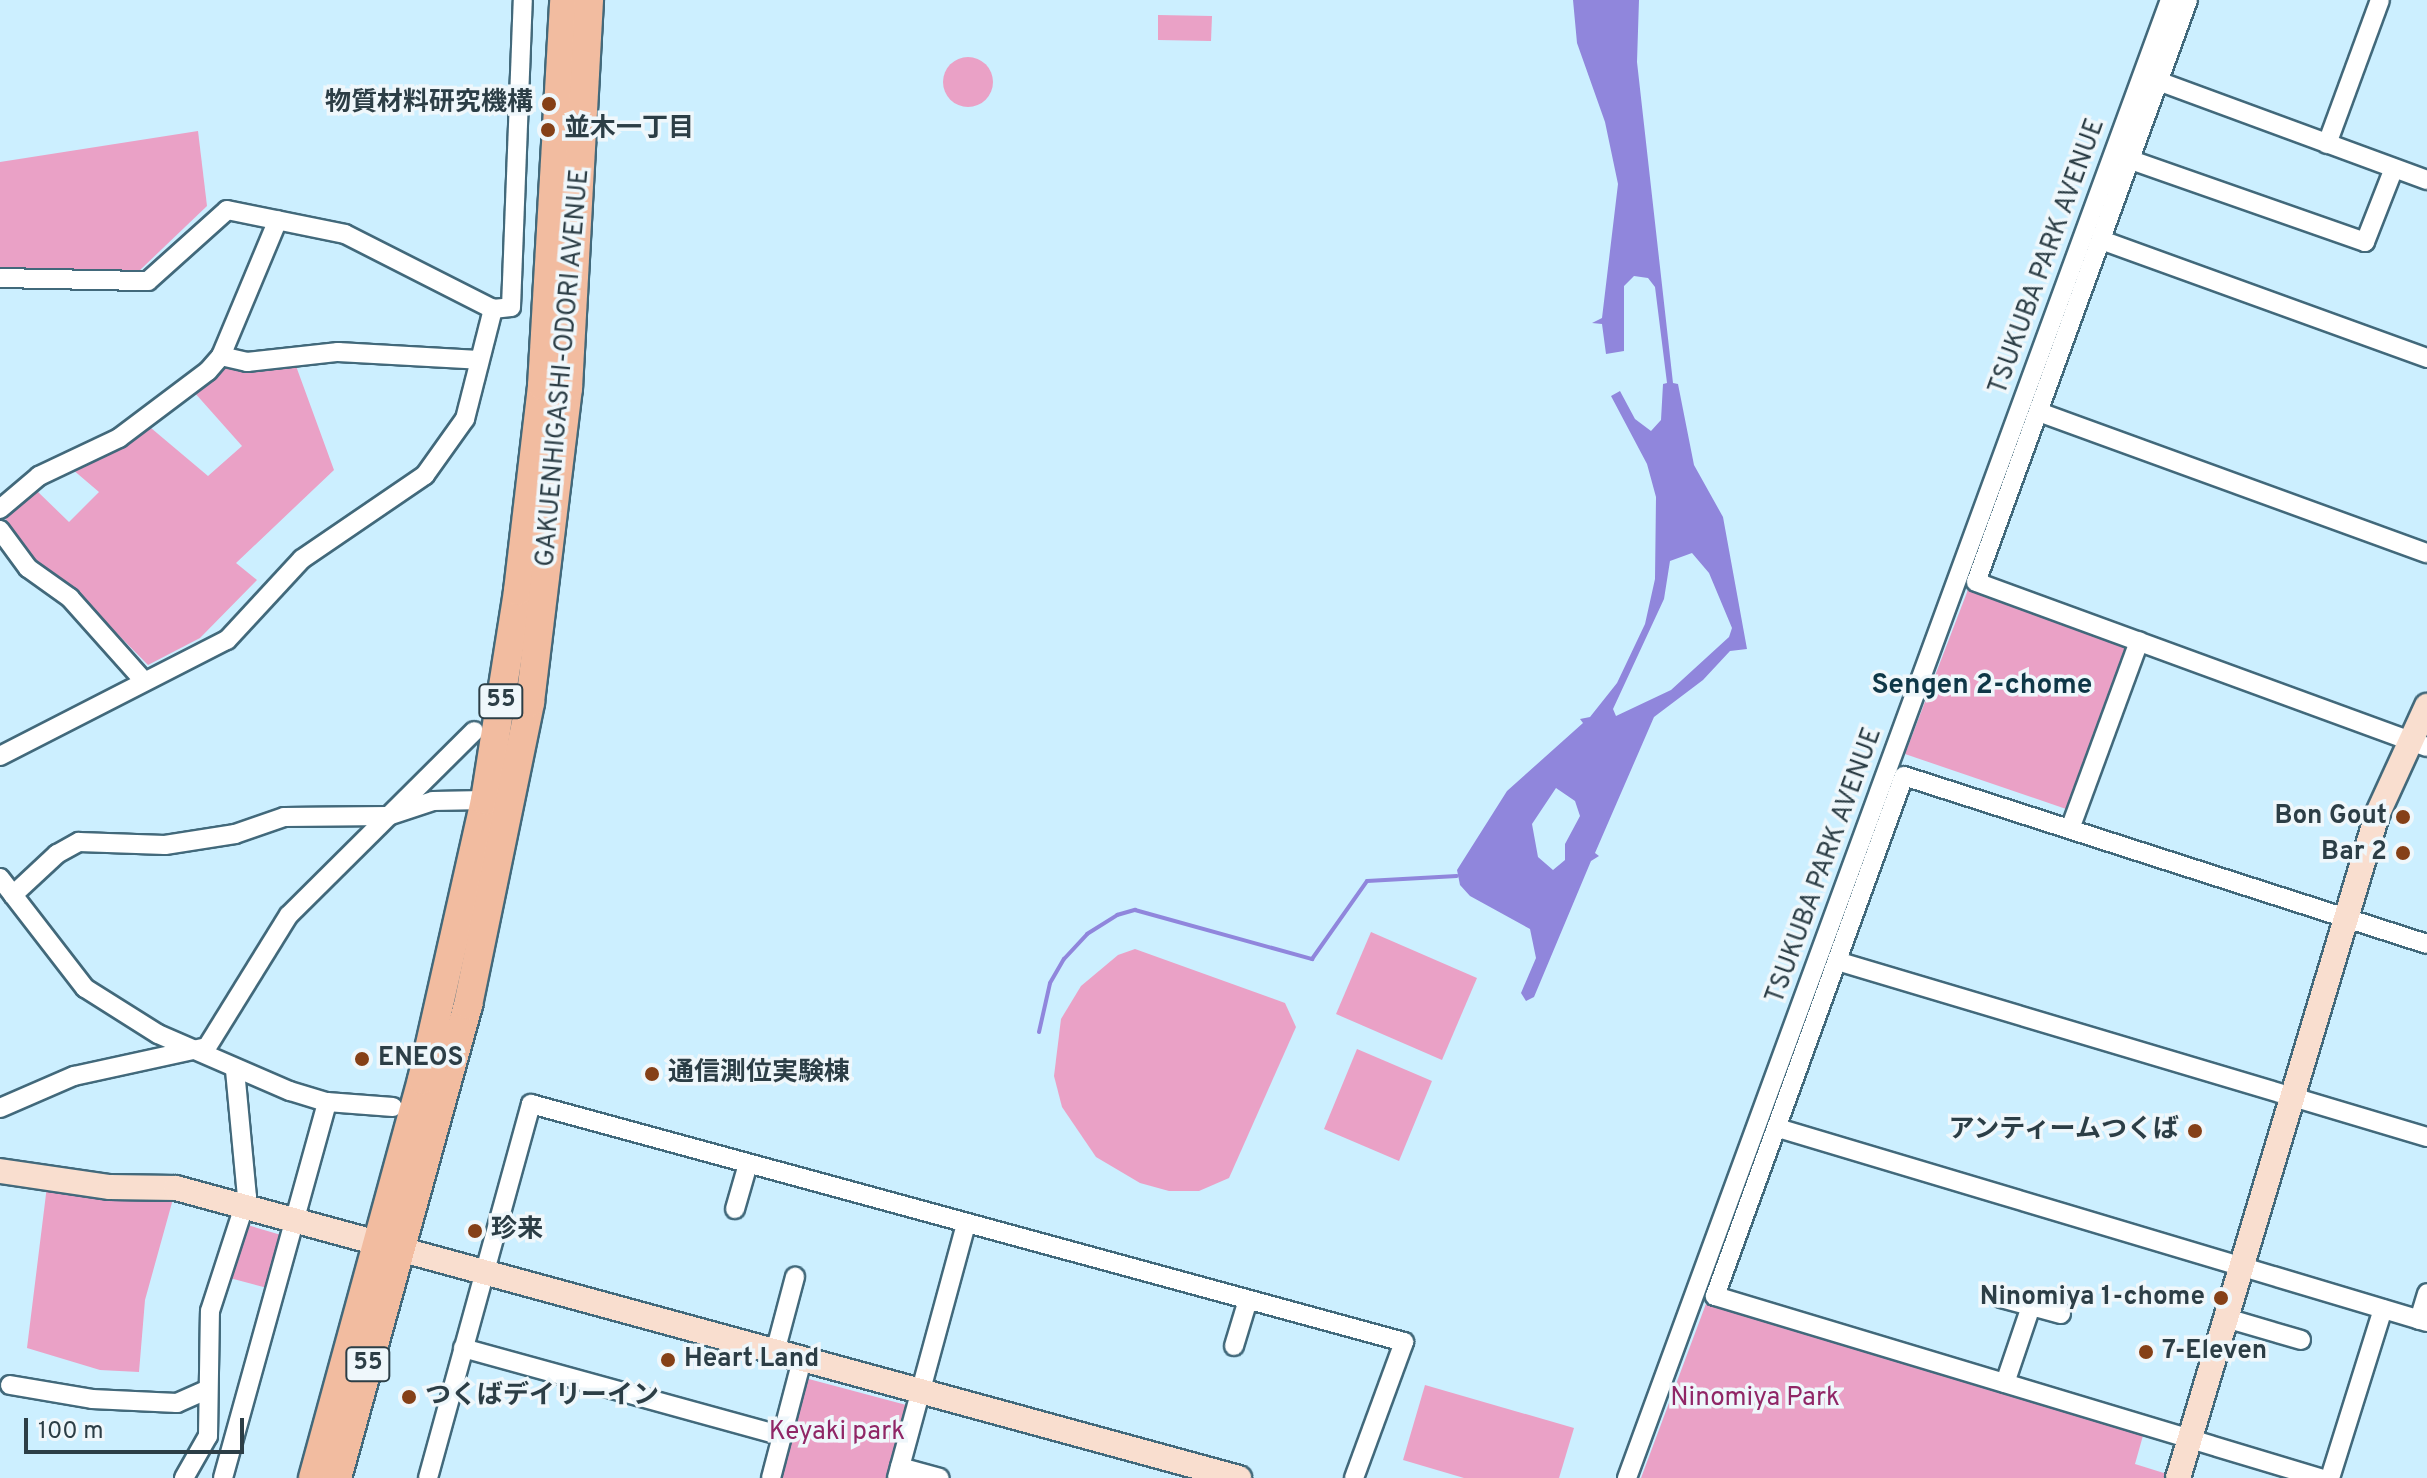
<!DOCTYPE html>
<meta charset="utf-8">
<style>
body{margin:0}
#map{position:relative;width:2427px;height:1478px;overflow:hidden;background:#ccefff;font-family:Overpass,"Noto Sans JP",sans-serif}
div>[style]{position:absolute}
.green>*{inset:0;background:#eaa1c6}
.round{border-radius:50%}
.water>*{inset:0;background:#9086dc}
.stream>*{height:4px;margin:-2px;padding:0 2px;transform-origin:2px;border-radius:2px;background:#9086dc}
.roads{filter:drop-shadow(2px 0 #42697b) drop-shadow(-2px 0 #42697b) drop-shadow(0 2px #42697b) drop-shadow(0 -2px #42697b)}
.street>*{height:18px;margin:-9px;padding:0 9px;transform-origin:9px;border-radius:9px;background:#fff}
.secondary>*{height:24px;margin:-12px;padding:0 12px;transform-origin:12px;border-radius:12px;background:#f9decf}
.primary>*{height:28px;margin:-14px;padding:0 14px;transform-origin:14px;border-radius:14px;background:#f2bca0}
.dots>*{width:22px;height:22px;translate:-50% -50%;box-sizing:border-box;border:4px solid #eff7fb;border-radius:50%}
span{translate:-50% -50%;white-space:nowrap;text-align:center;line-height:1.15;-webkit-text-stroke:7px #eff7fb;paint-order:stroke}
.shield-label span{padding:2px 6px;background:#eff7fb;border:2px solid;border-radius:6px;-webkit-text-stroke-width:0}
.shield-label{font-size:24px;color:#2c3e46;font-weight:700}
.poi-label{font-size:26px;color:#2c3e46;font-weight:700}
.right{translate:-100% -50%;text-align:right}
.left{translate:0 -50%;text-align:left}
.street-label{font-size:26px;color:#2c3e46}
.park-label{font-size:26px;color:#902666}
.neighbourhood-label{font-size:28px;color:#0e3747;font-weight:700}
.scale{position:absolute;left:24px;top:1418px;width:220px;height:36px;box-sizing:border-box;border:4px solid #2c3e46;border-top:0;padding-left:10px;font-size:24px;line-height:28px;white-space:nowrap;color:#2c3e46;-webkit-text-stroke:6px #eff7fb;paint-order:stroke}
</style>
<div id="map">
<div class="green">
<i style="clip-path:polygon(1158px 15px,1212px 16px,1211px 41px,1158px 40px)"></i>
<i class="round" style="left:943px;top:57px;width:50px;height:50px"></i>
<i style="clip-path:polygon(198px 131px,207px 206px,139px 271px,0 270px,0 162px)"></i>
<i style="clip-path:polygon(223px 363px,296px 366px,334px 470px,236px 563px,257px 580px,200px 638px,148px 665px,76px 592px,31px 557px,5px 518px,36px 490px,69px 522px,99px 492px,72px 469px,151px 428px,208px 476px,242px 446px,194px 392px)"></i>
<i style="clip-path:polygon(1969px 587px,2124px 642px,2128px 651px,2069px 810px,1905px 754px)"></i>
<i style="clip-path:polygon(1371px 932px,1477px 978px,1442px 1060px,1336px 1014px)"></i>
<i style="clip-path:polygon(1135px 949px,1285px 1003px,1296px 1027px,1229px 1178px,1199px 1191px,1169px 1191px,1140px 1183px,1096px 1157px,1062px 1107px,1054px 1076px,1061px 1019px,1081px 986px,1118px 955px)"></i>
<i style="clip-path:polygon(1357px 1049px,1432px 1081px,1399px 1161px,1324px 1129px)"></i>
<i style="clip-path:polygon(47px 1186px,173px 1199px,145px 1300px,139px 1372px,100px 1370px,27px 1348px)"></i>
<i style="clip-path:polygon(241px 1223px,281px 1235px,267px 1288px,226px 1277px)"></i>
<i style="clip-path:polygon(1707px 1301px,2144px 1432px,2135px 1464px,2167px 1474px,2166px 1478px,1641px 1478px)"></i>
<i style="clip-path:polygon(805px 1378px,910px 1406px,890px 1478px,780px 1478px)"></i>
<i style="clip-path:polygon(1425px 1385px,1574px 1428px,1559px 1478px,1464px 1478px,1403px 1460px)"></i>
</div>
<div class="water">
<i style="clip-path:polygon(evenodd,1573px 0,1639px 0,1637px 62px,1673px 383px,1678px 384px,1694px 465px,1723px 517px,1747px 649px,1730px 651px,1703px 680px,1654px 717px,1595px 853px,1599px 856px,1591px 861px,1534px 997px,1526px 1001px,1521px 993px,1536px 958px,1530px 929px,1470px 896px,1460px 885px,1457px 870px,1507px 791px,1583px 723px,1580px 719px,1590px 717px,1617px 683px,1645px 624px,1655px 579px,1656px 497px,1647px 464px,1611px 396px,1620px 391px,1635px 419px,1651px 431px,1661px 420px,1663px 384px,1667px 383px,1655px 287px,1648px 278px,1634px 276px,1624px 286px,1624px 351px,1606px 354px,1602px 324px,1592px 323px,1602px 318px,1618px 184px,1605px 122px,1577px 43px,1573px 0,1692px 553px,1709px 573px,1732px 628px,1729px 637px,1671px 690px,1616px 716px,1613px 709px,1664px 599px,1670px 561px,1692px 553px,1573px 0,1556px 788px,1575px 801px,1580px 816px,1565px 844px,1565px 860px,1553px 870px,1538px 857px,1532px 824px,1556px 788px)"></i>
</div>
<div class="stream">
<i style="left:1039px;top:1032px;width:50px;rotate:-77.3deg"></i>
<i style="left:1050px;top:983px;width:28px;rotate:-60deg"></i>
<i style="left:1064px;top:959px;width:34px;rotate:-47deg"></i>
<i style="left:1087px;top:934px;width:36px;rotate:-32deg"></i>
<i style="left:1117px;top:915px;width:19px;rotate:-16deg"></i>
<i style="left:1135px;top:910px;width:184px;rotate:15.5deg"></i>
<i style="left:1312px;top:959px;width:95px;rotate:-54.8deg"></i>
<i style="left:1367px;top:881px;width:90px;rotate:-3.2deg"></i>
</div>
<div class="roads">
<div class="street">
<i style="left:2188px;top:0;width:619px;rotate:110.01deg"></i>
<i style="left:1976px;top:582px;width:480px;rotate:20.1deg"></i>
<i style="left:2158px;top:81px;width:287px;rotate:20.2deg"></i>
<i style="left:2327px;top:144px;width:153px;rotate:-69.8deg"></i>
<i style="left:2131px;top:160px;width:248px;rotate:19.3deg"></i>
<i style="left:2365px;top:242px;width:79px;rotate:-68.6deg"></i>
<i style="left:2104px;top:241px;width:344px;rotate:19.9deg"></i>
<i style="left:0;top:278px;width:148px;rotate:1.2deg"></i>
<i style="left:148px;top:281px;width:106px;rotate:-41.9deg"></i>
<i style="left:227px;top:210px;width:120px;rotate:11.5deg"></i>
<i style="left:345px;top:234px;width:166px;rotate:26.9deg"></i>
<i style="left:493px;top:309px;width:18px;rotate:-6deg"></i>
<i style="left:511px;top:307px;width:307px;rotate:-87.8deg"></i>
<i style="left:221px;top:356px;width:27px;rotate:13deg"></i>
<i style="left:247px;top:362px;width:92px;rotate:-6.3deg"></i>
<i style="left:338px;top:352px;width:141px;rotate:3.2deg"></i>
<i style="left:2039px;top:412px;width:413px;rotate:20deg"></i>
<i style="left:0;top:509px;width:51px;rotate:-40.2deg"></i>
<i style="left:39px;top:476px;width:89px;rotate:-25.4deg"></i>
<i style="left:119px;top:438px;width:111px;rotate:-37deg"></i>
<i style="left:208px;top:371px;width:20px;rotate:-49deg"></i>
<i style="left:221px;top:356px;width:147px;rotate:-67.3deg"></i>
<i style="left:0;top:530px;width:47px;rotate:53.6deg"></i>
<i style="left:28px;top:568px;width:52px;rotate:35.5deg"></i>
<i style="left:70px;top:598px;width:111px;rotate:48.3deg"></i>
<i style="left:0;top:756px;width:255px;rotate:-27.1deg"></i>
<i style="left:227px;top:640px;width:110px;rotate:-47.2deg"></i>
<i style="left:302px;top:559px;width:149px;rotate:-34.3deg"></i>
<i style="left:425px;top:475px;width:69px;rotate:-54.5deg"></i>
<i style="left:465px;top:419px;width:114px;rotate:-75.7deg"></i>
<i style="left:2070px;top:829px;width:200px;rotate:-69.8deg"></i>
<i style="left:0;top:878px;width:139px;rotate:52.3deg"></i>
<i style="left:85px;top:988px;width:86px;rotate:32.2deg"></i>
<i style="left:158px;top:1034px;width:144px;rotate:23.4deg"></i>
<i style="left:290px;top:1091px;width:39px;rotate:17deg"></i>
<i style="left:327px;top:1102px;width:66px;rotate:4.3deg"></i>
<i style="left:13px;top:895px;width:60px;rotate:-43deg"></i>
<i style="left:57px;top:854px;width:25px;rotate:-29deg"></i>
<i style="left:79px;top:842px;width:86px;rotate:2deg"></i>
<i style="left:165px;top:845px;width:71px;rotate:-8.9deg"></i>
<i style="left:235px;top:834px;width:52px;rotate:-19.1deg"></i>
<i style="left:284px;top:817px;width:104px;rotate:-0.6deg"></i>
<i style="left:388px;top:816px;width:47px;rotate:-18.4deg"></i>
<i style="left:433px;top:801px;width:52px;rotate:-1.1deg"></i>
<i style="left:1837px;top:961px;width:616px;rotate:16.61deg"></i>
<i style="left:0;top:1108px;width:81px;rotate:-23.4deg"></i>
<i style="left:74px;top:1076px;width:136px;rotate:-12.3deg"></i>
<i style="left:207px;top:1047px;width:155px;rotate:-58.2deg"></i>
<i style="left:289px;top:915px;width:261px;rotate:-44.8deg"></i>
<i style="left:1778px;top:1128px;width:677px;rotate:16.64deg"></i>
<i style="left:735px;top:1209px;width:47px;rotate:-73.9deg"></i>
<i style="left:2001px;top:1298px;width:62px;rotate:14.9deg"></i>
<i style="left:2226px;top:1318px;width:78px;rotate:16.3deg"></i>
<i style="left:2419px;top:1320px;width:28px;rotate:-73deg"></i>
<i style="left:1234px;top:1346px;width:48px;rotate:-73.1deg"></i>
<i style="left:463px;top:1348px;width:331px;rotate:15.4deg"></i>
<i style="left:775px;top:1352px;width:78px;rotate:-75.1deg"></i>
<i style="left:2005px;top:1383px;width:81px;rotate:-71.3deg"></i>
<i style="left:10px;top:1385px;width:83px;rotate:9.7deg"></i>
<i style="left:92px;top:1399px;width:85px;rotate:2.7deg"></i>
<i style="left:177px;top:1403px;width:34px;rotate:-24deg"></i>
<i style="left:900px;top:1467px;width:41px;rotate:15.4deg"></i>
<i style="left:184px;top:1478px;width:48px;rotate:-60.3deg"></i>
<i style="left:208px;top:1436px;width:125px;rotate:-89.1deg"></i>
<i style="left:210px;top:1311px;width:120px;rotate:-72deg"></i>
<i style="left:247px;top:1197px;width:127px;rotate:-95.4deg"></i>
<i style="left:223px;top:1478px;width:390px;rotate:-74.5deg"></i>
<i style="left:428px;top:1478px;width:388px;rotate:-74.6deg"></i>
<i style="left:531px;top:1104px;width:905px;rotate:15.25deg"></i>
<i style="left:1404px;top:1342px;width:145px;rotate:110.2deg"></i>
<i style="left:771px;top:1478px;width:122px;rotate:-75.3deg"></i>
<i style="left:897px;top:1478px;width:263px;rotate:-74.8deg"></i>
<i style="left:1627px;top:1478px;width:1575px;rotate:-69.83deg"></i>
<i style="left:2320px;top:1478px;width:632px;rotate:-163.26deg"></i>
<i style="left:1715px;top:1296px;width:553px;rotate:-70.03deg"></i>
<i style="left:1904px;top:776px;width:549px;rotate:17.81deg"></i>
<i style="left:2330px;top:1478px;width:177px;rotate:-72.6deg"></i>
</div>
<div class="secondary">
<i style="left:0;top:1171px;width:111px;rotate:8.3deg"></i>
<i style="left:110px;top:1187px;width:66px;rotate:0.9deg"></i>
<i style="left:176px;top:1188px;width:1102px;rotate:15.26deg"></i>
<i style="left:2178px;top:1478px;width:692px;rotate:-73.29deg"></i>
<i style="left:2377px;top:815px;width:120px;rotate:-65.4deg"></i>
</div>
<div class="primary">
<i style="left:313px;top:1478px;width:413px;rotate:-74.7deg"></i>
<i style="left:422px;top:1080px;width:287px;rotate:-77.3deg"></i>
<i style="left:485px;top:800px;width:212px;rotate:-81deg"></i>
<i style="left:518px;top:591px;width:206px;rotate:-83.3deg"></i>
<i style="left:542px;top:386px;width:387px;rotate:-86.7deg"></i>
<i style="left:337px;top:1478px;width:491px;rotate:-74.5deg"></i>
<i style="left:468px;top:1005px;width:309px;rotate:-78.4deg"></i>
<i style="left:530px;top:702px;width:316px;rotate:-83.1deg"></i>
<i style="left:568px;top:388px;width:389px;rotate:-86.9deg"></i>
</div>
</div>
<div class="dots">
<i style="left:549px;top:104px;background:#854017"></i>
<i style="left:548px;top:130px;background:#854017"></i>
<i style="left:2403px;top:817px;background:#854017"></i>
<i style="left:2403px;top:853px;background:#854017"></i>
<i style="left:362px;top:1059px;background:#854017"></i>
<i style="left:652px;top:1074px;background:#854017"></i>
<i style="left:2195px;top:1131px;background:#854017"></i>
<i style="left:475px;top:1231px;background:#854017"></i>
<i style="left:2221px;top:1298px;background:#854017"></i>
<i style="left:2146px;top:1352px;background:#854017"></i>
<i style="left:668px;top:1360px;background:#854017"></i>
<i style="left:409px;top:1397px;background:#854017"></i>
</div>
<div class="shield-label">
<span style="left:501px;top:701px">55</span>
<span style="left:368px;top:1364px">55</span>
</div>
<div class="poi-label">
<span class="right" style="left:533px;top:104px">物質材料研究機構</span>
<span class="left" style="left:564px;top:130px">並木一丁目</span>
<span class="right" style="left:2387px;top:817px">Bon Gout</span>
<span class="right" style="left:2387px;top:853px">Bar 2</span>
<span class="left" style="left:378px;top:1059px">ENEOS</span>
<span class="left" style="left:668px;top:1074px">通信測位実験棟</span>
<span class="right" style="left:2179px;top:1131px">アンティームつくば</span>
<span class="left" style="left:491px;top:1231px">珍来</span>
<span class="right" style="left:2205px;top:1298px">Ninomiya 1-chome</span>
<span class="left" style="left:2162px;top:1352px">7-Eleven</span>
<span class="left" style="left:684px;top:1360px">Heart Land</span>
<span class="left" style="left:425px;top:1397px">つくばデイリーイン</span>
</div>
<div class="street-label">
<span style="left:2048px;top:257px;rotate:-70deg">TSUKUBA PARK AVENUE</span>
<span style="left:564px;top:368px;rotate:-85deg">GAKUENHIGASHI-ODORI AVENUE</span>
<span style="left:1825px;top:866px;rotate:-70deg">TSUKUBA PARK AVENUE</span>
</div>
<div class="park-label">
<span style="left:1755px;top:1399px">Ninomiya Park</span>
<span style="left:837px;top:1433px">Keyaki park</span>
</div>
<div class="neighbourhood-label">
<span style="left:1982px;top:686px">Sengen 2-chome</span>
</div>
<div class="scale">100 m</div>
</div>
